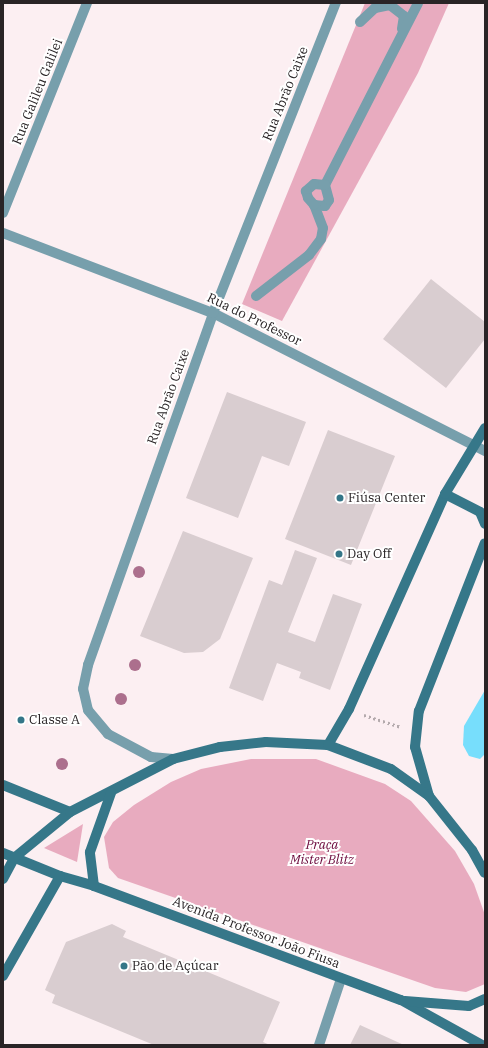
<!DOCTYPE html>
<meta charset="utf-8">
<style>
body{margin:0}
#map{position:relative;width:488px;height:1048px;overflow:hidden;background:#fceff2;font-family:"IBM Plex Serif",serif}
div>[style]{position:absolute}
.green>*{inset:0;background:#e8abbf}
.water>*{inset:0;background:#77defc}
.building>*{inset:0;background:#d9cdd0}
.path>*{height:2.5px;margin-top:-1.25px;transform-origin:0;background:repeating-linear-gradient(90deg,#b4aaad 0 2px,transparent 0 5px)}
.lane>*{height:10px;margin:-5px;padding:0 5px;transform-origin:5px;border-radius:5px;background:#779fac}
.street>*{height:10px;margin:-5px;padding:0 5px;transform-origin:5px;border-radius:5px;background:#779fac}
.secondary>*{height:10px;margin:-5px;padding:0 5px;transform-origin:5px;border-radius:5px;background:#367789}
.trees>*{width:12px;height:12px;margin:-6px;border-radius:50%;background:#ac6f8d}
.dots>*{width:11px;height:11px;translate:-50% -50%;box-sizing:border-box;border:2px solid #fff;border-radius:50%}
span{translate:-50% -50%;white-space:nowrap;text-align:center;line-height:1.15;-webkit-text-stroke:4px #fff;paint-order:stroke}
.street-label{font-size:13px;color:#292426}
.poi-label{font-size:13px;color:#292426}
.left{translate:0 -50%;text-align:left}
.park-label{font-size:13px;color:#6a073a;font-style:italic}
.frame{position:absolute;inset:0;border:4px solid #292426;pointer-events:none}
</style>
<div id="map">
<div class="green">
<i style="clip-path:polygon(365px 3px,449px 3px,418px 73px,282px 321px,242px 304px)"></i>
<i style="clip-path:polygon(251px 759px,316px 759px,385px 784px,411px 801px,455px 851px,474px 884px,485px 915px,485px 984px,466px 992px,435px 988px,118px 878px,109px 868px,104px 837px,113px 822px,134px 805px,171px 782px,201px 769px)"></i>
<i style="clip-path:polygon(83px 824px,77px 862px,44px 848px)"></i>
</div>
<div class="water">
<i style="clip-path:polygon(485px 690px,485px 754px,480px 759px,469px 756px,463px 745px,464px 726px)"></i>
</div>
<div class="building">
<i style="clip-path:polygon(431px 279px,485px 322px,485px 339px,446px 388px,383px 339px)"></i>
<i style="clip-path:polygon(227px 392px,306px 422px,289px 466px,262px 456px,238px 518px,186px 498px)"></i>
<i style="clip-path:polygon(328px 430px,395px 456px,351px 565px,285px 539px)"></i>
<i style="clip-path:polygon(183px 531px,253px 558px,220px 639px,203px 652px,184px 653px,140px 636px)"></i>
<i style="clip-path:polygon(295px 550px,317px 558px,288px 632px,315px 642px,333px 594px,362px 604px,330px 690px,299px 678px,301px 672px,277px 663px,263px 701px,229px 688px,269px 580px,282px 585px)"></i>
<i style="clip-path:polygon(112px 924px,126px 931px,123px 937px,280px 1002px,263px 1042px,270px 1045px,154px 1045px,52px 1003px,55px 995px,45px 990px,66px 942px)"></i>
<i style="clip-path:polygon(360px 1025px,404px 1045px,350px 1045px)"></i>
</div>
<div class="path">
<i style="left:364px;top:715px;width:39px;rotate:18deg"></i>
</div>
<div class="lane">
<i style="left:319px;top:1045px;width:70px;rotate:-71.6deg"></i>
</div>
<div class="street">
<i style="left:360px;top:22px;width:21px;rotate:-43deg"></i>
<i style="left:375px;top:8px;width:15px;rotate:-11deg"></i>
<i style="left:390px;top:5px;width:18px;rotate:38deg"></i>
<i style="left:404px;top:16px;width:13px;rotate:99deg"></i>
<i style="left:325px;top:185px;width:204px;rotate:-62.9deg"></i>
<i style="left:3px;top:213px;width:226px;rotate:-68.2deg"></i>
<i style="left:3px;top:233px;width:225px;rotate:20.9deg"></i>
<i style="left:213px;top:313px;width:305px;rotate:26.9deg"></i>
<i style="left:256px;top:296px;width:67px;rotate:-37.7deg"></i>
<i style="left:309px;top:255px;width:20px;rotate:-53deg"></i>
<i style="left:321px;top:239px;width:11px;rotate:-80deg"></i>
<i style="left:323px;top:228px;width:25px;rotate:-111deg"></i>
<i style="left:314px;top:205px;width:11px;rotate:5deg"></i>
<i style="left:325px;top:206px;width:7px;rotate:-56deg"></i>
<i style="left:329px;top:200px;width:16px;rotate:-105deg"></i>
<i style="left:325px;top:185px;width:11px;rotate:-175deg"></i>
<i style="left:314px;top:184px;width:11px;rotate:139deg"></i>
<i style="left:306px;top:191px;width:7px;rotate:74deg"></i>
<i style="left:308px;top:198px;width:9px;rotate:49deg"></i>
<i style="left:173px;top:759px;width:22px;rotate:-175deg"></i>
<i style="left:151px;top:757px;width:49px;rotate:-151.9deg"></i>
<i style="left:108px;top:734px;width:31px;rotate:-130deg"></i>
<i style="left:88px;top:710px;width:22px;rotate:-103deg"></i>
<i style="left:83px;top:689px;width:25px;rotate:-78deg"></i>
<i style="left:88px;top:665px;width:374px;rotate:-70.4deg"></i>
<i style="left:213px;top:313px;width:334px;rotate:-68.4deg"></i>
</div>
<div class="secondary">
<i style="left:445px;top:494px;width:39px;rotate:27deg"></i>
<i style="left:480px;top:512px;width:13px;rotate:67deg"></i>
<i style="left:328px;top:745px;width:42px;rotate:-59.7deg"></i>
<i style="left:349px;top:709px;width:235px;rotate:-65.9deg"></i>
<i style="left:445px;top:494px;width:77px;rotate:-58.8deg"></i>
<i style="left:3px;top:785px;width:72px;rotate:21.9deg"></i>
<i style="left:429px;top:796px;width:51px;rotate:-105.9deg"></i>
<i style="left:415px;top:747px;width:36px;rotate:-84deg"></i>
<i style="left:419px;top:711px;width:180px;rotate:-68.6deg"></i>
<i style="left:3px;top:853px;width:61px;rotate:22deg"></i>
<i style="left:60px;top:876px;width:35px;rotate:16deg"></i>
<i style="left:94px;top:886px;width:327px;rotate:20.4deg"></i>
<i style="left:401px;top:1000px;width:93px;rotate:29.1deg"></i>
<i style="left:3px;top:879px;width:24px;rotate:-62deg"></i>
<i style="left:14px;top:858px;width:72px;rotate:-39.4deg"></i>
<i style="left:70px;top:812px;width:116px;rotate:-27.2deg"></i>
<i style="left:173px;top:759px;width:49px;rotate:-14.3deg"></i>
<i style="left:220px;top:747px;width:46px;rotate:-6.2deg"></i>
<i style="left:266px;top:742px;width:62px;rotate:2.8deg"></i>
<i style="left:328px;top:745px;width:67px;rotate:20.9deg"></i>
<i style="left:391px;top:769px;width:47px;rotate:35.4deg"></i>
<i style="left:429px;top:796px;width:69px;rotate:51.5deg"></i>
<i style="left:472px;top:850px;width:26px;rotate:61deg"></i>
<i style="left:94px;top:886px;width:34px;rotate:-97deg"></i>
<i style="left:90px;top:852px;width:63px;rotate:-70.4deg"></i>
<i style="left:3px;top:976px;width:115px;rotate:-60.3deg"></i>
<i style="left:405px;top:1001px;width:64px;rotate:4.5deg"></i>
<i style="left:469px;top:1006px;width:17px;rotate:-24deg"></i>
</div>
<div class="trees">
<i style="left:139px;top:572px"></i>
<i style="left:135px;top:665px"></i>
<i style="left:121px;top:699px"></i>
<i style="left:62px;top:764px"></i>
</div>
<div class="dots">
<i style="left:340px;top:498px;background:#347688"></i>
<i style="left:339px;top:554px;background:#347688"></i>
<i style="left:21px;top:720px;background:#347688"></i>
<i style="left:124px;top:966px;background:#347688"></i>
</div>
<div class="street-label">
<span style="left:38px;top:92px;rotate:-68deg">Rua Galileu Galilei</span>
<span style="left:286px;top:94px;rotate:-68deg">Rua Abrão Caixe</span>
<span style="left:254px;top:320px;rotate:26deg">Rua do Professor</span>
<span style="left:169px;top:397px;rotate:-70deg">Rua Abrão Caixe</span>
<span style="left:256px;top:933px;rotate:21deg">Avenida Professor João Fiusa</span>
</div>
<div class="poi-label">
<span class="left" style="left:348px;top:498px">Fiúsa Center</span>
<span class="left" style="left:347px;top:554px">Day Off</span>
<span class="left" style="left:29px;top:720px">Classe A</span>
<span class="left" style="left:132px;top:966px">Pão de Açúcar</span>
</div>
<div class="park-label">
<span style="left:322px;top:853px">Praça<br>Mister Blitz</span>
</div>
<div class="frame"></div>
</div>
